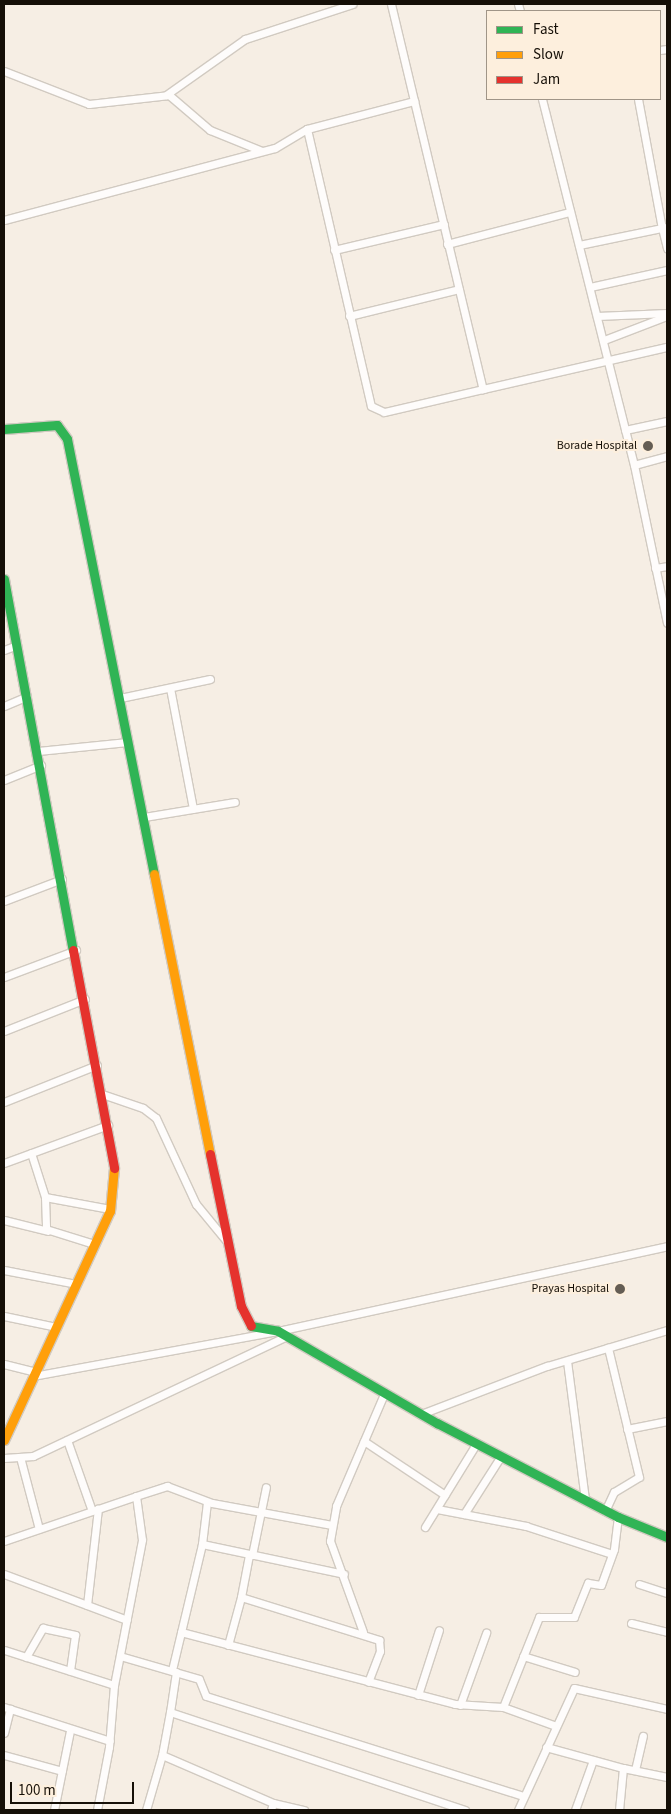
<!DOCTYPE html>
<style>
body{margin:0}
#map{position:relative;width:671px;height:1814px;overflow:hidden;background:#f6eee4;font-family:"Source Sans 3",sans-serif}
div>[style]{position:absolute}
.roads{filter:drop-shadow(1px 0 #d1cac1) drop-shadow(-1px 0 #d1cac1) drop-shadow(0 1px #d1cac1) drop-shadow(0 -1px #d1cac1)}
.street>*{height:7px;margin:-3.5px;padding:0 3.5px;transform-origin:3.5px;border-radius:3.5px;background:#fefcfb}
.fast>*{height:9px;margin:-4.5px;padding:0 4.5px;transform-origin:4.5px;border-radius:4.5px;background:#30b455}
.slow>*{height:9px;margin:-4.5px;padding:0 4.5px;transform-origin:4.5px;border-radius:4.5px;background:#ff9f0a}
.jam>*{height:9px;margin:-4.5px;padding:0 4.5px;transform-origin:4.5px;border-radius:4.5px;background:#e5322d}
.dots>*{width:14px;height:14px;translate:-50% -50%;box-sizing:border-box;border:2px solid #fdefdd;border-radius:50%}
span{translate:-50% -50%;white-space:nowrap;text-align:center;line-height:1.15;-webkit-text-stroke:4px #fdefdd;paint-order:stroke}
.poi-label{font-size:12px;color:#150f07}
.right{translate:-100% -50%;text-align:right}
.frame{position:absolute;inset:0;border:5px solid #150f07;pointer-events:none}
.legend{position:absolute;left:486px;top:10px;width:175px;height:90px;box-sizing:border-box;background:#fdefdd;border:1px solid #a09587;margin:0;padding:6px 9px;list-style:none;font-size:15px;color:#150f07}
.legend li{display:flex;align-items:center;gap:10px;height:25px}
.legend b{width:25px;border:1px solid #a09587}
.scale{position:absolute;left:10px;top:1782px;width:124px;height:22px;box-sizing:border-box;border:2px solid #150f07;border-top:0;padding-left:6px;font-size:15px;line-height:18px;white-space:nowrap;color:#150f07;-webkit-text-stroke:4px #fdefdd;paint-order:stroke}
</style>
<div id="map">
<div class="roads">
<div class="street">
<i style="left:391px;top:4px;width:396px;rotate:76.6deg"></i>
<i style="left:483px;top:389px;width:189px;rotate:-12.9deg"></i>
<i style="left:518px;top:4px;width:7px;rotate:74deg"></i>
<i style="left:660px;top:50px;width:7px;rotate:-8deg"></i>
<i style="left:4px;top:71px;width:91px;rotate:21.2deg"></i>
<i style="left:89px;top:104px;width:81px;rotate:-6.4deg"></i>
<i style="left:169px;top:95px;width:54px;rotate:40.5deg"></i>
<i style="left:210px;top:130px;width:56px;rotate:22deg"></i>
<i style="left:166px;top:95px;width:97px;rotate:-35.3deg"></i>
<i style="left:245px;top:39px;width:113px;rotate:-18.1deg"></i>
<i style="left:542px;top:99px;width:377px;rotate:75.9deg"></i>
<i style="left:634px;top:465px;width:161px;rotate:78.2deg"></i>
<i style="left:638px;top:99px;width:131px;rotate:79.5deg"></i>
<i style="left:662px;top:228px;width:5px;rotate:-11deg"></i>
<i style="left:307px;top:129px;width:284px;rotate:77deg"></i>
<i style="left:371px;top:406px;width:14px;rotate:25deg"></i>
<i style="left:384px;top:412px;width:102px;rotate:-13.1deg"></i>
<i style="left:4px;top:220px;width:280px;rotate:-14.9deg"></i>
<i style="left:275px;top:148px;width:37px;rotate:-31deg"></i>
<i style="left:307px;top:129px;width:111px;rotate:-14.7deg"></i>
<i style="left:447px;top:244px;width:127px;rotate:-14.6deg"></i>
<i style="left:579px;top:245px;width:85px;rotate:-11.6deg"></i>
<i style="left:662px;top:228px;width:21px;rotate:76deg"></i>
<i style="left:334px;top:250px;width:113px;rotate:-13.3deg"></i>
<i style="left:590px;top:287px;width:79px;rotate:-12.4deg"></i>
<i style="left:349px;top:316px;width:113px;rotate:-13.8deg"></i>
<i style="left:597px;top:316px;width:70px;rotate:-2.5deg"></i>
<i style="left:604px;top:340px;width:67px;rotate:-20.9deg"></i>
<i style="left:625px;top:430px;width:43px;rotate:-12.1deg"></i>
<i style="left:634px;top:465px;width:34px;rotate:-15deg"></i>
<i style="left:655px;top:568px;width:12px;rotate:-9deg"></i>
<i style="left:4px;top:650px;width:14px;rotate:-21deg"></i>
<i style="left:170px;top:688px;width:123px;rotate:79.2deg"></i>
<i style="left:120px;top:698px;width:92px;rotate:-11.9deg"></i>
<i style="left:4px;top:706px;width:25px;rotate:-23deg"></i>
<i style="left:38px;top:751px;width:90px;rotate:-5.7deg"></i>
<i style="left:4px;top:780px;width:40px;rotate:-22deg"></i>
<i style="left:144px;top:817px;width:92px;rotate:-9.4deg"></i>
<i style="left:4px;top:901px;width:62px;rotate:-20.8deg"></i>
<i style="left:4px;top:977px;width:77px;rotate:-20.6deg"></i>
<i style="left:4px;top:1031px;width:87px;rotate:-21.6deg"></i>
<i style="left:102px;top:1094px;width:43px;rotate:18.9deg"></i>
<i style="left:143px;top:1108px;width:16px;rotate:38deg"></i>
<i style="left:156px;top:1118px;width:95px;rotate:65.1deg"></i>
<i style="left:196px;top:1204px;width:50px;rotate:50.6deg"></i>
<i style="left:4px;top:1102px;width:100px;rotate:-21.7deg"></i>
<i style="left:31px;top:1153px;width:46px;rotate:72.3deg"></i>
<i style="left:45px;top:1197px;width:32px;rotate:88deg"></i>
<i style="left:46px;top:1229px;width:50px;rotate:17.4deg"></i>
<i style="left:4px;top:1163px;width:111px;rotate:-20.1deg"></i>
<i style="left:45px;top:1197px;width:66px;rotate:10.5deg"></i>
<i style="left:4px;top:1220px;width:45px;rotate:14deg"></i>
<i style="left:4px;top:1270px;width:73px;rotate:11deg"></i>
<i style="left:4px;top:1316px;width:53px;rotate:11.9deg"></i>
<i style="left:567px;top:1361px;width:140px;rotate:82.6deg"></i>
<i style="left:4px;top:1364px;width:32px;rotate:14deg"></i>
<i style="left:33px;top:1376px;width:249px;rotate:-10.4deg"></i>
<i style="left:278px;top:1331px;width:398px;rotate:-12.3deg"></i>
<i style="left:421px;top:1414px;width:135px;rotate:-20.9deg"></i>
<i style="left:547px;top:1366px;width:125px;rotate:-16.7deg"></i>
<i style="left:627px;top:1429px;width:41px;rotate:-11.3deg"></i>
<i style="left:67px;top:1440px;width:75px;rotate:70.6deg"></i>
<i style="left:364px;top:1441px;width:97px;rotate:33.7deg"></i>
<i style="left:20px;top:1457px;width:74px;rotate:75.2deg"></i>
<i style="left:4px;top:1458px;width:29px;rotate:-4deg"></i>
<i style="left:33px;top:1456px;width:279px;rotate:-25.3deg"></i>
<i style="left:136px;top:1496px;width:33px;rotate:-18deg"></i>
<i style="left:167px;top:1486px;width:48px;rotate:20.7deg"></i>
<i style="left:212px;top:1503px;width:122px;rotate:10.4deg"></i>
<i style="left:437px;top:1509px;width:91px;rotate:10.8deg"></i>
<i style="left:526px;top:1526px;width:90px;rotate:18deg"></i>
<i style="left:605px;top:1511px;width:21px;rotate:-65deg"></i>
<i style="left:614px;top:1492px;width:29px;rotate:-31deg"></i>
<i style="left:639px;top:1477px;width:133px;rotate:-103.5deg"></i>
<i style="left:464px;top:1514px;width:69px;rotate:-57.5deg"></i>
<i style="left:425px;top:1527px;width:97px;rotate:-58.4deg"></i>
<i style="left:4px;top:1541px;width:139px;rotate:-18.8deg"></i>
<i style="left:136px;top:1496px;width:44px;rotate:82.2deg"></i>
<i style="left:142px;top:1540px;width:148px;rotate:100.9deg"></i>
<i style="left:114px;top:1685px;width:115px;rotate:-162.3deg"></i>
<i style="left:202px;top:1544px;width:42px;rotate:-83.2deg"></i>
<i style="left:249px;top:1555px;width:43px;rotate:100.8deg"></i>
<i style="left:241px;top:1597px;width:145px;rotate:17.3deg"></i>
<i style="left:379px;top:1640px;width:11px;rotate:85deg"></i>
<i style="left:380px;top:1651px;width:33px;rotate:111deg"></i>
<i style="left:252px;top:1555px;width:69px;rotate:-78.4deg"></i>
<i style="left:4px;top:1574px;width:131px;rotate:20.5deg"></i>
<i style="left:639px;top:1584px;width:29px;rotate:18deg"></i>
<i style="left:87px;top:1605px;width:97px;rotate:-83.5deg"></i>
<i style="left:631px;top:1623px;width:37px;rotate:14deg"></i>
<i style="left:181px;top:1632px;width:283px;rotate:14.7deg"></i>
<i style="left:455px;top:1704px;width:48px;rotate:3.6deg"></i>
<i style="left:503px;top:1707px;width:97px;rotate:-68.2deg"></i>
<i style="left:539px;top:1617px;width:35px"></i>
<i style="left:574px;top:1617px;width:37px;rotate:-68deg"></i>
<i style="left:588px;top:1583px;width:13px;rotate:9deg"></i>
<i style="left:601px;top:1585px;width:38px;rotate:-70deg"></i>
<i style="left:614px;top:1549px;width:32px;rotate:-83deg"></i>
<i style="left:363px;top:1632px;width:97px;rotate:-109.9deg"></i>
<i style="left:330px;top:1541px;width:36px;rotate:-80deg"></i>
<i style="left:336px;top:1506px;width:122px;rotate:-66.8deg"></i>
<i style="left:228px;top:1645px;width:50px;rotate:-74.8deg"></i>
<i style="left:120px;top:1656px;width:82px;rotate:16.2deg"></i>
<i style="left:199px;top:1679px;width:18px;rotate:68deg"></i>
<i style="left:206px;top:1696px;width:333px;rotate:17.5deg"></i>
<i style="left:523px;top:1656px;width:54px;rotate:17.1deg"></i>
<i style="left:26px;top:1657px;width:34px;rotate:-60deg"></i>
<i style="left:43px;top:1628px;width:33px;rotate:12deg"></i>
<i style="left:75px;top:1635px;width:36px;rotate:98deg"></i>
<i style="left:172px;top:1670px;width:130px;rotate:-76.6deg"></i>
<i style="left:202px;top:1544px;width:145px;rotate:11.9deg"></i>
<i style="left:176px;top:1672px;width:40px;rotate:98.5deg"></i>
<i style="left:170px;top:1712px;width:311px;rotate:18.4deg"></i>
<i style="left:418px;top:1695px;width:68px;rotate:-72.1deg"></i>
<i style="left:460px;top:1705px;width:77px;rotate:-70.1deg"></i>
<i style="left:4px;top:1707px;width:111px;rotate:17.8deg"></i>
<i style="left:503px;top:1707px;width:56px;rotate:19.7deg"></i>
<i style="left:4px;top:1733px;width:25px;rotate:-76deg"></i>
<i style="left:546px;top:1747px;width:80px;rotate:15.3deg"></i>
<i style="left:623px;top:1768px;width:42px;rotate:95.4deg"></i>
<i style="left:4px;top:1755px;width:60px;rotate:15.4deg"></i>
<i style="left:162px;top:1755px;width:44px;rotate:-79.5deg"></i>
<i style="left:623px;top:1768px;width:45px;rotate:11.6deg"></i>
<i style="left:635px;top:1770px;width:35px;rotate:-77deg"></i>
<i style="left:54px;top:1810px;width:81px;rotate:-78.6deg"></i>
<i style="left:97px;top:1810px;width:64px;rotate:-79.2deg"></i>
<i style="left:109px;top:1747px;width:62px;rotate:-85.4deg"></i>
<i style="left:146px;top:1810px;width:57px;rotate:-73.8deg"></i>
<i style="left:162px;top:1755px;width:121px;rotate:23.4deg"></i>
<i style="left:271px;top:1810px;width:7px;rotate:-74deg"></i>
<i style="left:273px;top:1803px;width:32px;rotate:13deg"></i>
<i style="left:518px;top:1810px;width:134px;rotate:-65.3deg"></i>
<i style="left:574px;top:1688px;width:95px;rotate:12.7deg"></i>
<i style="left:575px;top:1810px;width:53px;rotate:-70.2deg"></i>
</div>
<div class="fast">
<i style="left:4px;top:429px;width:53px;rotate:-4.3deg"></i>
<i style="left:57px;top:425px;width:17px;rotate:54deg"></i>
<i style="left:67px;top:439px;width:444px;rotate:78.7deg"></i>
<i style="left:4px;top:579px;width:377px;rotate:79.5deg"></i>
<i style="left:251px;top:1326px;width:27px;rotate:10deg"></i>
<i style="left:278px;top:1331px;width:184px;rotate:30.1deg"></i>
<i style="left:437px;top:1423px;width:204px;rotate:27.4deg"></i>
<i style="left:618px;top:1517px;width:53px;rotate:22.2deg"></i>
</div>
<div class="slow">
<i style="left:154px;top:874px;width:286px;rotate:78.7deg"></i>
<i style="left:4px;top:1440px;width:252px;rotate:-65.2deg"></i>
<i style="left:110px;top:1211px;width:43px;rotate:-84.7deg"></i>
</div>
<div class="jam">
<i style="left:73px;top:950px;width:222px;rotate:79.3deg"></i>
<i style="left:210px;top:1154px;width:155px;rotate:78.5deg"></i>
<i style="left:241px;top:1306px;width:22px;rotate:63deg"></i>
</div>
</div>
<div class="dots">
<i style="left:648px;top:446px;background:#645d54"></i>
<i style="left:620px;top:1289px;background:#645d54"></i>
</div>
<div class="poi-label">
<span class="right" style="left:637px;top:446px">Borade Hospital</span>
<span class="right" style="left:609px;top:1289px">Prayas Hospital</span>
</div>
<div class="frame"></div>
<ul class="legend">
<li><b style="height:6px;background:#30b455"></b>Fast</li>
<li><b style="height:6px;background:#ff9f0a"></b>Slow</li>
<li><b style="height:6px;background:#e5322d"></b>Jam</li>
</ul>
<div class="scale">100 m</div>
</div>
